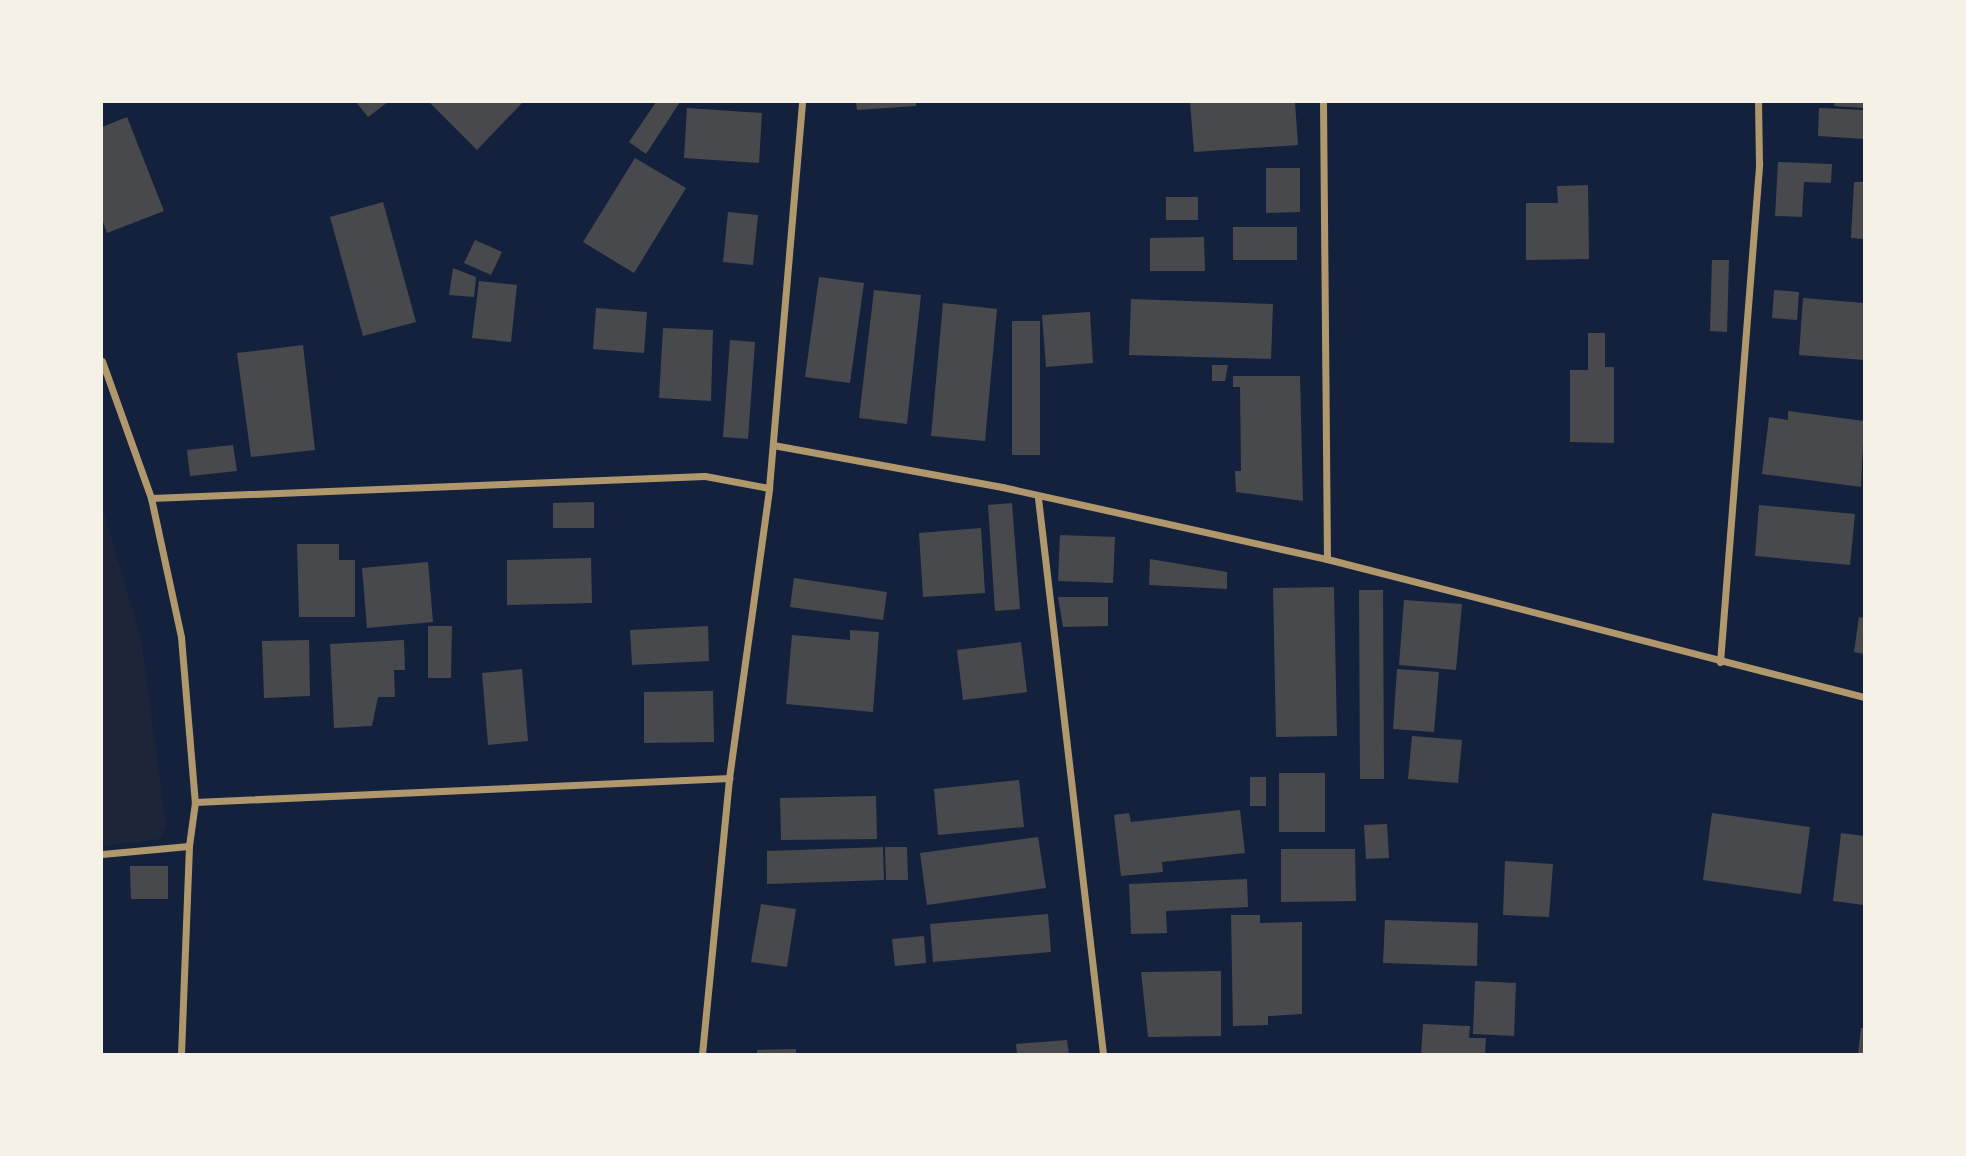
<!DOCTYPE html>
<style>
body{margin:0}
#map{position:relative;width:1966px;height:1156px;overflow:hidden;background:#14213d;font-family:Signika,sans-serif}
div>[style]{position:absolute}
.green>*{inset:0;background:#1d2539}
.building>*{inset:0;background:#48494c}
.minor>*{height:7px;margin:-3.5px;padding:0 3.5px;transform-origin:3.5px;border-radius:3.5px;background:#b1986c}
span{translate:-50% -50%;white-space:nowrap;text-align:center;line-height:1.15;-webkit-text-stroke:5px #f6f1e7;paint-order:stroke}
.frame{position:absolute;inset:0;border:103px solid #f6f1e7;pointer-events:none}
</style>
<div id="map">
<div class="green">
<i style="clip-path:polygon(102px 507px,141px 638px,166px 826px,160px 839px,102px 846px)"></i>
</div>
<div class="building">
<i style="clip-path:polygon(356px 102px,388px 102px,368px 117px)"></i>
<i style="clip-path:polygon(429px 102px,523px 102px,477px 150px)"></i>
<i style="clip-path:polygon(656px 102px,680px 102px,646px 154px,629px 142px)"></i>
<i style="clip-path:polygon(856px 102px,916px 102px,916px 106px,857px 110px)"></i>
<i style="clip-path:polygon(1190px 102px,1295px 102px,1298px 145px,1194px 152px)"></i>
<i style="clip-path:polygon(1835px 102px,1864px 102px,1864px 108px,1834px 106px)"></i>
<i style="clip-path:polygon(687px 108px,762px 113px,759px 163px,684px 158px)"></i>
<i style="clip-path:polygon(1819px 108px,1864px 110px,1864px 139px,1818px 136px)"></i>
<i style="clip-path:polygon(127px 117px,164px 211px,107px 233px,102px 219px,102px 127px)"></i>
<i style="clip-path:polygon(635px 158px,686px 188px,634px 273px,583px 242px)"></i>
<i style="clip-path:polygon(1778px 162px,1832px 164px,1831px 183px,1804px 182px,1802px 217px,1775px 216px)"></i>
<i style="clip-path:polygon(1266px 168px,1300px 168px,1300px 212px,1266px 213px)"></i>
<i style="clip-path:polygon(1854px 182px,1864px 182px,1864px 239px,1851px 238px)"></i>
<i style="clip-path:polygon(1588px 185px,1589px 259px,1526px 260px,1526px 203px,1558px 203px,1557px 186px)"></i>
<i style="clip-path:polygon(1166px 197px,1198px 197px,1198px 220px,1166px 220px)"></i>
<i style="clip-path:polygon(383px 202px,416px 322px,363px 336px,330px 217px)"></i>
<i style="clip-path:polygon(728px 212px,758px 215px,753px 265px,723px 262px)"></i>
<i style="clip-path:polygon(1233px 227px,1297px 227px,1297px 260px,1233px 260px)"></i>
<i style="clip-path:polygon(1204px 237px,1205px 271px,1150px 271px,1150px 238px)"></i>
<i style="clip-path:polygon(475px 240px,502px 252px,491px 275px,464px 263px)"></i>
<i style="clip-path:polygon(1712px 260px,1729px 260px,1727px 332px,1710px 331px)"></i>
<i style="clip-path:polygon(453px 268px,476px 277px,474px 297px,449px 295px)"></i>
<i style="clip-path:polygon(819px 277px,864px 283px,850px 383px,805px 377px)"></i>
<i style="clip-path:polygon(479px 281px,517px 285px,511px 342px,472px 338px)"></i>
<i style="clip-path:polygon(874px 290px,921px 295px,907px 424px,859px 418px)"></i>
<i style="clip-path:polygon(1774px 290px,1799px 292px,1797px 320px,1772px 318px)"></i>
<i style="clip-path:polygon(1803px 298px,1864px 303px,1864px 360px,1799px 355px)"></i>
<i style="clip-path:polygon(1131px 299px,1273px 304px,1271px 359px,1129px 355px)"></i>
<i style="clip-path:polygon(943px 303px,997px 309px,985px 441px,931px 436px)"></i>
<i style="clip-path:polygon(596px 308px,647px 312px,644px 353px,593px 349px)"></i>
<i style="clip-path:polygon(1090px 312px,1093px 363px,1046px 367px,1042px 315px)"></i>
<i style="clip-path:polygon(1012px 321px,1040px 321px,1040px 455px,1012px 455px)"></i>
<i style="clip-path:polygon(663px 328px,713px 330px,711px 401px,659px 398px)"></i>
<i style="clip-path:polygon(1588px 333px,1605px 333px,1605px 367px,1614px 367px,1614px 443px,1570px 442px,1570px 370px,1588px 370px)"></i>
<i style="clip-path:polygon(730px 340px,755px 342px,748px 439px,723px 437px)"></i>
<i style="clip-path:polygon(303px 345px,315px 450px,251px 457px,237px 353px)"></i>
<i style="clip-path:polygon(1212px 365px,1228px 365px,1225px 381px,1212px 381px)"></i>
<i style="clip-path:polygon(1233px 376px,1300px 376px,1303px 501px,1236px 492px,1235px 471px,1241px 471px,1240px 387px,1233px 387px)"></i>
<i style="clip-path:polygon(1788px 411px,1864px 421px,1861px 487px,1762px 474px,1769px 417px,1788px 420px)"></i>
<i style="clip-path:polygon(233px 445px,237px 471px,190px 476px,187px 450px)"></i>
<i style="clip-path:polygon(594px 502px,594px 528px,553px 528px,553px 503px)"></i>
<i style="clip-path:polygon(1012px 503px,1020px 609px,995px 611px,988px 505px)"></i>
<i style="clip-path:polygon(1759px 505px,1855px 514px,1850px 565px,1755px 556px)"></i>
<i style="clip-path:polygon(981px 528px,985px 593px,923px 597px,919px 533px)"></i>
<i style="clip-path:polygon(1060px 535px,1115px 537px,1113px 583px,1058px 581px)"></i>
<i style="clip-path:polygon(297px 544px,339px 544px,339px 560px,355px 560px,355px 617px,299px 617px)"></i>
<i style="clip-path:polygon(591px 558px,592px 603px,507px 605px,507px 560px)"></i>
<i style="clip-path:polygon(1150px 559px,1227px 572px,1227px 589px,1149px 585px)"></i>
<i style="clip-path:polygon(428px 562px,433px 622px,367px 628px,362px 568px)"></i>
<i style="clip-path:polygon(794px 578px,887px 592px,883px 620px,790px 607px)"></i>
<i style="clip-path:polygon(1334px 587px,1337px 736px,1276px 737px,1273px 588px)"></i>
<i style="clip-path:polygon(1359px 590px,1383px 590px,1384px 779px,1360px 779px)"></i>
<i style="clip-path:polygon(1058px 597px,1108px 597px,1108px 626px,1063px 627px)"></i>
<i style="clip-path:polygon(1404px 600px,1462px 604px,1456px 670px,1399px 665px)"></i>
<i style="clip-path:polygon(1859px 617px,1864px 618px,1864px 654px,1854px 652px)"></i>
<i style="clip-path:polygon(428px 626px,452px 626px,451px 678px,428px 678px)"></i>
<i style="clip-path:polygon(708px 626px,709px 661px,632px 665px,630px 630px)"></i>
<i style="clip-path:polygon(850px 630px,879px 632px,873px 712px,786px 704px,792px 635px,850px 640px)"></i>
<i style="clip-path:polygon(309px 640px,310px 696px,264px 698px,262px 641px)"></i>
<i style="clip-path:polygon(404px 640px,405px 670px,394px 670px,395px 697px,378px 697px,372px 726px,334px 728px,330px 644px)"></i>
<i style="clip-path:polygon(1021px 642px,1027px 692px,963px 700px,957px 650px)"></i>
<i style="clip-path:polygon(522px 669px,528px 741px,488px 745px,482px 673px)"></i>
<i style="clip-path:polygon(1397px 669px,1439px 672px,1434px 732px,1393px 729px)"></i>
<i style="clip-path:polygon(713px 691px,714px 742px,644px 743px,644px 692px)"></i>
<i style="clip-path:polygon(1412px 736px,1462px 740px,1458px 783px,1408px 779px)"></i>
<i style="clip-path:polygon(1279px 773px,1325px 773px,1325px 832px,1279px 832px)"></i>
<i style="clip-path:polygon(1250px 777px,1266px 777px,1266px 806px,1250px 806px)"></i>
<i style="clip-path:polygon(1019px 780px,1024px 827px,938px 835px,934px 789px)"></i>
<i style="clip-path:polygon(876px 796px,877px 839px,781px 840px,780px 798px)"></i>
<i style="clip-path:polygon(1240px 810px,1245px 853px,1162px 862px,1163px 872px,1121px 876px,1114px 815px,1129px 813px,1131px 822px)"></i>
<i style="clip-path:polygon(1712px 813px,1810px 827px,1801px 894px,1703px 880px)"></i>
<i style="clip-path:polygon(1387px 824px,1389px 858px,1366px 859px,1364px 825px)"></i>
<i style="clip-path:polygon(1841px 833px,1864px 836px,1864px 905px,1833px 901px)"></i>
<i style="clip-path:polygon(1038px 837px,1046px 888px,927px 905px,920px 853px)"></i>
<i style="clip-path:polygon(883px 847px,884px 880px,767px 884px,767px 851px)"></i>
<i style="clip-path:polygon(885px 847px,907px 847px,908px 880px,886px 880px)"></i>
<i style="clip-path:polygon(1281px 849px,1355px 849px,1356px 901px,1281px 902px)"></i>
<i style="clip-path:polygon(1505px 861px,1553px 864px,1549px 917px,1503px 915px)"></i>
<i style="clip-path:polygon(130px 866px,168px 866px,168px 899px,131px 899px)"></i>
<i style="clip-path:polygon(1247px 879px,1248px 907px,1166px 911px,1167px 933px,1131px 934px,1129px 884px)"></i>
<i style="clip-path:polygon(761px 904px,796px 909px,787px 967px,751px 962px)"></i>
<i style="clip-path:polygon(1048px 914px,1051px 952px,933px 962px,930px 924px)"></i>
<i style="clip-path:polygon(1231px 915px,1260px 915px,1260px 923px,1302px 922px,1302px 1014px,1268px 1016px,1268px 1025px,1233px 1026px)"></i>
<i style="clip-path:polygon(1385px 920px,1478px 923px,1477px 966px,1383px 963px)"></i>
<i style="clip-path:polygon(924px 936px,926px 963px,895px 966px,892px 939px)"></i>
<i style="clip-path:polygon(1221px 971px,1221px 1036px,1148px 1037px,1141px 972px)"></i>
<i style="clip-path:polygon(1475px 981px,1516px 983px,1514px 1036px,1473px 1034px)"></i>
<i style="clip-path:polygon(1423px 1024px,1470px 1026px,1469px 1038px,1486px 1038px,1485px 1054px,1421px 1054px)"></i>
<i style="clip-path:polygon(1861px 1028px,1864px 1028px,1864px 1054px,1858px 1054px)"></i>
<i style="clip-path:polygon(1067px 1040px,1069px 1054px,1017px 1054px,1016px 1044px)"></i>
<i style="clip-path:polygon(796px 1049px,796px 1054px,757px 1054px,757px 1050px)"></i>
</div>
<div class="minor">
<i style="left:1323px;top:102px;width:457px;rotate:89.5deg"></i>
<i style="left:102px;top:361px;width:145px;rotate:70.3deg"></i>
<i style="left:151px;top:498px;width:554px;rotate:-2.27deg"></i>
<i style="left:705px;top:476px;width:65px;rotate:10.6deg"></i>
<i style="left:773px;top:445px;width:233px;rotate:10.4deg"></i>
<i style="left:1002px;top:487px;width:333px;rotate:12.5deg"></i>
<i style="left:1327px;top:559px;width:554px;rotate:14.41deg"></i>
<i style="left:151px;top:498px;width:142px;rotate:77.8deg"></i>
<i style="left:181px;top:637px;width:166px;rotate:85.2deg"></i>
<i style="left:195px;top:802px;width:44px;rotate:97.8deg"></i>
<i style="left:189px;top:846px;width:208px;rotate:92.2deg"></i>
<i style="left:1038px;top:498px;width:560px;rotate:83.33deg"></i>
<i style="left:1720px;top:662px;width:500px;rotate:-85.5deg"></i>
<i style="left:1759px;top:164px;width:62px;rotate:-90.9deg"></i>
<i style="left:195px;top:802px;width:535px;rotate:-2.57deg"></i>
<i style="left:102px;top:854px;width:87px;rotate:-5.3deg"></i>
<i style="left:702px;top:1054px;width:277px;rotate:-84.4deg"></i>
<i style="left:729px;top:778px;width:293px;rotate:-82.1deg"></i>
<i style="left:769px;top:488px;width:387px;rotate:-85.1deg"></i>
</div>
<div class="frame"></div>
</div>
